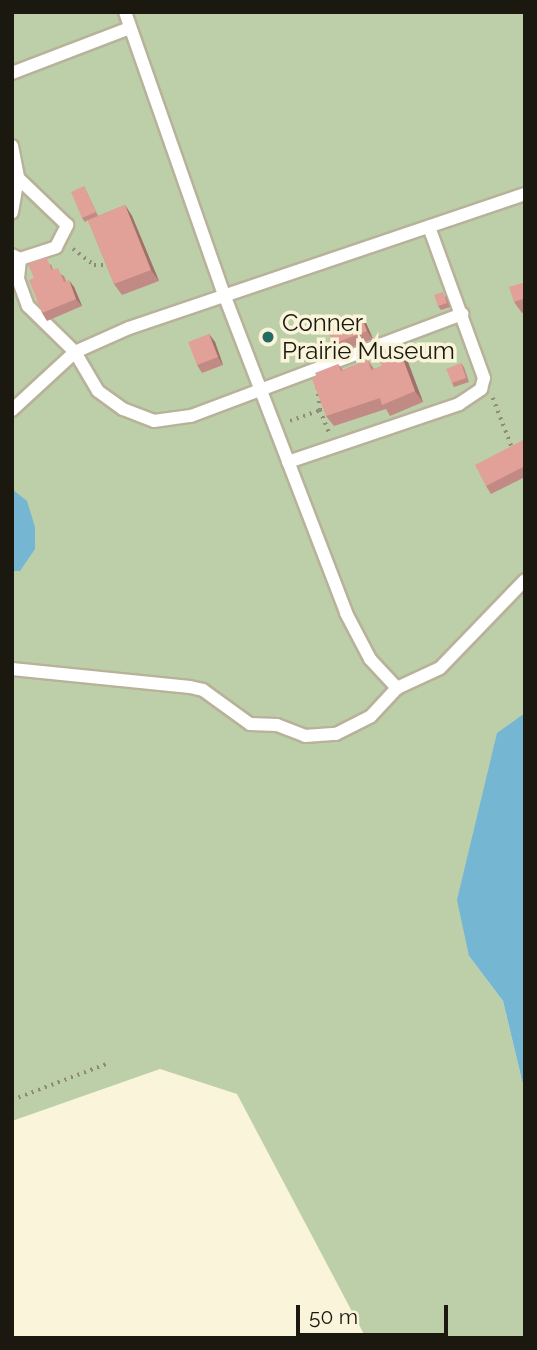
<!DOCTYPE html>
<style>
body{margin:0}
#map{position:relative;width:537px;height:1350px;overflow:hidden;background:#faf4db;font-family:Raleway,sans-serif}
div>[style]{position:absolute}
.green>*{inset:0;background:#bdcfa8}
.water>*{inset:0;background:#75b6d3}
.path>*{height:3.5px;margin-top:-1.75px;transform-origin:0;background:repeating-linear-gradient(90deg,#8e8a78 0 2px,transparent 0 7px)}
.roads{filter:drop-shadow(2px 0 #b8b29a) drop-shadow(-2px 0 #b8b29a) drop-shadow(0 2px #b8b29a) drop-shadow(0 -2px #b8b29a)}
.lane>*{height:12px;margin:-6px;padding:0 6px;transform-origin:6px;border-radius:6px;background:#fff}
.wall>*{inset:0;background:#c28a84}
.shaded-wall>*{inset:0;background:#9e716b}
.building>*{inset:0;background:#e1a199}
.dots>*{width:19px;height:19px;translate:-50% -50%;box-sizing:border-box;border:4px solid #faf4db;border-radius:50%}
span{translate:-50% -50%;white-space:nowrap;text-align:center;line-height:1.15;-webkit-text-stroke:7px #faf4db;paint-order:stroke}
.poi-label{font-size:24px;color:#1a180f}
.left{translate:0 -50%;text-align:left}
.frame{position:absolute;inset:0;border:14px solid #1a180f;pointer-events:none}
.scale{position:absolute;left:296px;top:1305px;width:152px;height:32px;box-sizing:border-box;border:4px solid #1a180f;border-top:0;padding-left:9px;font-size:21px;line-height:24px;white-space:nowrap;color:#1a180f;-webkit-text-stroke:5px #faf4db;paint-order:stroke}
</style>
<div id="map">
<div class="green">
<i style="clip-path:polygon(12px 12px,525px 12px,525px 714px,469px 956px,503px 1001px,525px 1093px,525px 1338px,366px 1338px,237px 1094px,160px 1069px,12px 1121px)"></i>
</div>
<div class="water">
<i style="clip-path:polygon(12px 489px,27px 501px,35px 527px,35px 549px,20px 571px,12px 571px)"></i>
<i style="clip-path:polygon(525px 713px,525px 1093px,503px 1001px,469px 956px,457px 900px,497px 733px)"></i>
</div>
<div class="path">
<i style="left:73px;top:249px;width:26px;rotate:37deg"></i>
<i style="left:94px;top:265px;width:10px"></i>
<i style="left:493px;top:398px;width:56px;rotate:69deg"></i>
<i style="left:320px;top:410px;width:24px;rotate:68deg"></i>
<i style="left:290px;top:421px;width:32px;rotate:-20deg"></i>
<i style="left:320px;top:410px;width:22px;rotate:-98deg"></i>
<i style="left:12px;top:1100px;width:104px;rotate:-20.9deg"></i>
</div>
<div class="roads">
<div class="lane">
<i style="left:125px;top:12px;width:302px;rotate:70.7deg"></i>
<i style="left:225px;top:297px;width:338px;rotate:69deg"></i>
<i style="left:346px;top:613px;width:52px;rotate:62.4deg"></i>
<i style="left:370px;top:659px;width:40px;rotate:47deg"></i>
<i style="left:12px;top:73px;width:126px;rotate:-20.9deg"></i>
<i style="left:12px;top:146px;width:33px;rotate:79deg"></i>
<i style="left:18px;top:178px;width:35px;rotate:100deg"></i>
<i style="left:12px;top:255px;width:9px;rotate:27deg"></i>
<i style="left:20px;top:259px;width:38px;rotate:-18deg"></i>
<i style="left:56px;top:247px;width:25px;rotate:-63deg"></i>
<i style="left:67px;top:225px;width:68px;rotate:-136.2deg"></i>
<i style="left:20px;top:259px;width:20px;rotate:96deg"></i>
<i style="left:18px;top:279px;width:29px;rotate:70deg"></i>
<i style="left:28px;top:306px;width:66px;rotate:44.4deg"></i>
<i style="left:75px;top:352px;width:45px;rotate:59.5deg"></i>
<i style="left:98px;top:391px;width:31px;rotate:36deg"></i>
<i style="left:123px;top:409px;width:33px;rotate:21deg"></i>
<i style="left:154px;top:421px;width:37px;rotate:-8deg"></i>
<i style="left:191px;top:416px;width:290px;rotate:-20.6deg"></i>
<i style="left:12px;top:410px;width:86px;rotate:-42.6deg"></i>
<i style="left:75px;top:352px;width:59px;rotate:-24deg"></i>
<i style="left:129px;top:328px;width:418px;rotate:-18.7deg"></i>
<i style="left:288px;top:462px;width:181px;rotate:-18.7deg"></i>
<i style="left:459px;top:404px;width:27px;rotate:-34deg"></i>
<i style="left:481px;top:389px;width:11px;rotate:-75deg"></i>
<i style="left:484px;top:378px;width:161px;rotate:-110deg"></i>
<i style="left:12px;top:669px;width:179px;rotate:5.8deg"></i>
<i style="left:190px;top:687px;width:13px;rotate:13deg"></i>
<i style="left:203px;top:690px;width:58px;rotate:35.9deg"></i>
<i style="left:250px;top:724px;width:27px;rotate:2deg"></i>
<i style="left:277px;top:725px;width:30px;rotate:21deg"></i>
<i style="left:305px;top:736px;width:31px;rotate:-4deg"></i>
<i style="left:336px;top:734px;width:39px;rotate:-27deg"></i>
<i style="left:371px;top:716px;width:38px;rotate:-47deg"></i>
<i style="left:397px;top:688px;width:47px;rotate:-24.9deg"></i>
<i style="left:440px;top:668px;width:122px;rotate:-46deg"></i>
</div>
</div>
<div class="wall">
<i style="clip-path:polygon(84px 186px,98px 216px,125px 205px,132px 216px,159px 281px,122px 295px,114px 284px,88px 220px,85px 222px,82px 218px)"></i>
<i style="clip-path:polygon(51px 264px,53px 270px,64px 276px,66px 281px,74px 287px,82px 306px,47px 321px,42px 313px,34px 278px)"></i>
<i style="clip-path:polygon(525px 282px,525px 312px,522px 313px,514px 302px)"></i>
<i style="clip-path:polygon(446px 296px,450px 307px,441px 310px,438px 306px)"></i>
<i style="clip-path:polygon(366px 323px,373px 339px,338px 352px,333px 344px)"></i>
<i style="clip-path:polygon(209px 334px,215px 342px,223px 365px,202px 373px,197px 365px)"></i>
<i style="clip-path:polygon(398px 346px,406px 357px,423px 402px,390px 416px,386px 409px,334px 426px,326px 416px,338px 364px,343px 370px,368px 360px,374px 369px,382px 366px)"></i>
<i style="clip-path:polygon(461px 363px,464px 367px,469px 382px,454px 387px,452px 383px)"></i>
<i style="clip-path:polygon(525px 439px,525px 477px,491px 494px,486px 486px)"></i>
</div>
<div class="shaded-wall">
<i style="clip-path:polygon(125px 205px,132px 216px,159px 281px,151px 270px)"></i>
<i style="clip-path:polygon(69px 280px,74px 287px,82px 306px,76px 299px)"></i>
<i style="clip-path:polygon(361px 316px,366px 323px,373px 339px,367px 331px)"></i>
<i style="clip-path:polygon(209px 334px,215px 342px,223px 365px,218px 357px)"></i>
<i style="clip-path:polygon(398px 346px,406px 357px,423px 402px,415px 391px)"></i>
</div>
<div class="building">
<i style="clip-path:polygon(84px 186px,96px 212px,82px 218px,71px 192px)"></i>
<i style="clip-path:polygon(125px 205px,151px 270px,114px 284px,88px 220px)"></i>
<i style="clip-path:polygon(46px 257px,52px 270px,58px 268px,64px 282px,69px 280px,76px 299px,42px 313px,29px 280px,34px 278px,28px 264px)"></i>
<i style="clip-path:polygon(525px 282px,525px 305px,523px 299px,514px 302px,509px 287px)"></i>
<i style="clip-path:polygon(443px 292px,447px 303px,438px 306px,434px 295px)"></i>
<i style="clip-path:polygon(361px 316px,367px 331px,333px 344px,327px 329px)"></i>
<i style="clip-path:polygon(209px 334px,218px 357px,197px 365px,188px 342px)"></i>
<i style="clip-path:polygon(398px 346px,415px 391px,382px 405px,380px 398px,326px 416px,312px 379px,317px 377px,315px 373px,338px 364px,341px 371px,368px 360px,371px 370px,382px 366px,377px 354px)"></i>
<i style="clip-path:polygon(461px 363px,466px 378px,452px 383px,446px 369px)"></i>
<i style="clip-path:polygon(525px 439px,525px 466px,486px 486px,475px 465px)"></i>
</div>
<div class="dots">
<i style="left:268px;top:337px;background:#236b63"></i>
</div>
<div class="poi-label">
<span class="left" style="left:282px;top:337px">Conner<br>Prairie Museum</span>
</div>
<div class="frame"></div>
<div class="scale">50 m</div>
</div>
